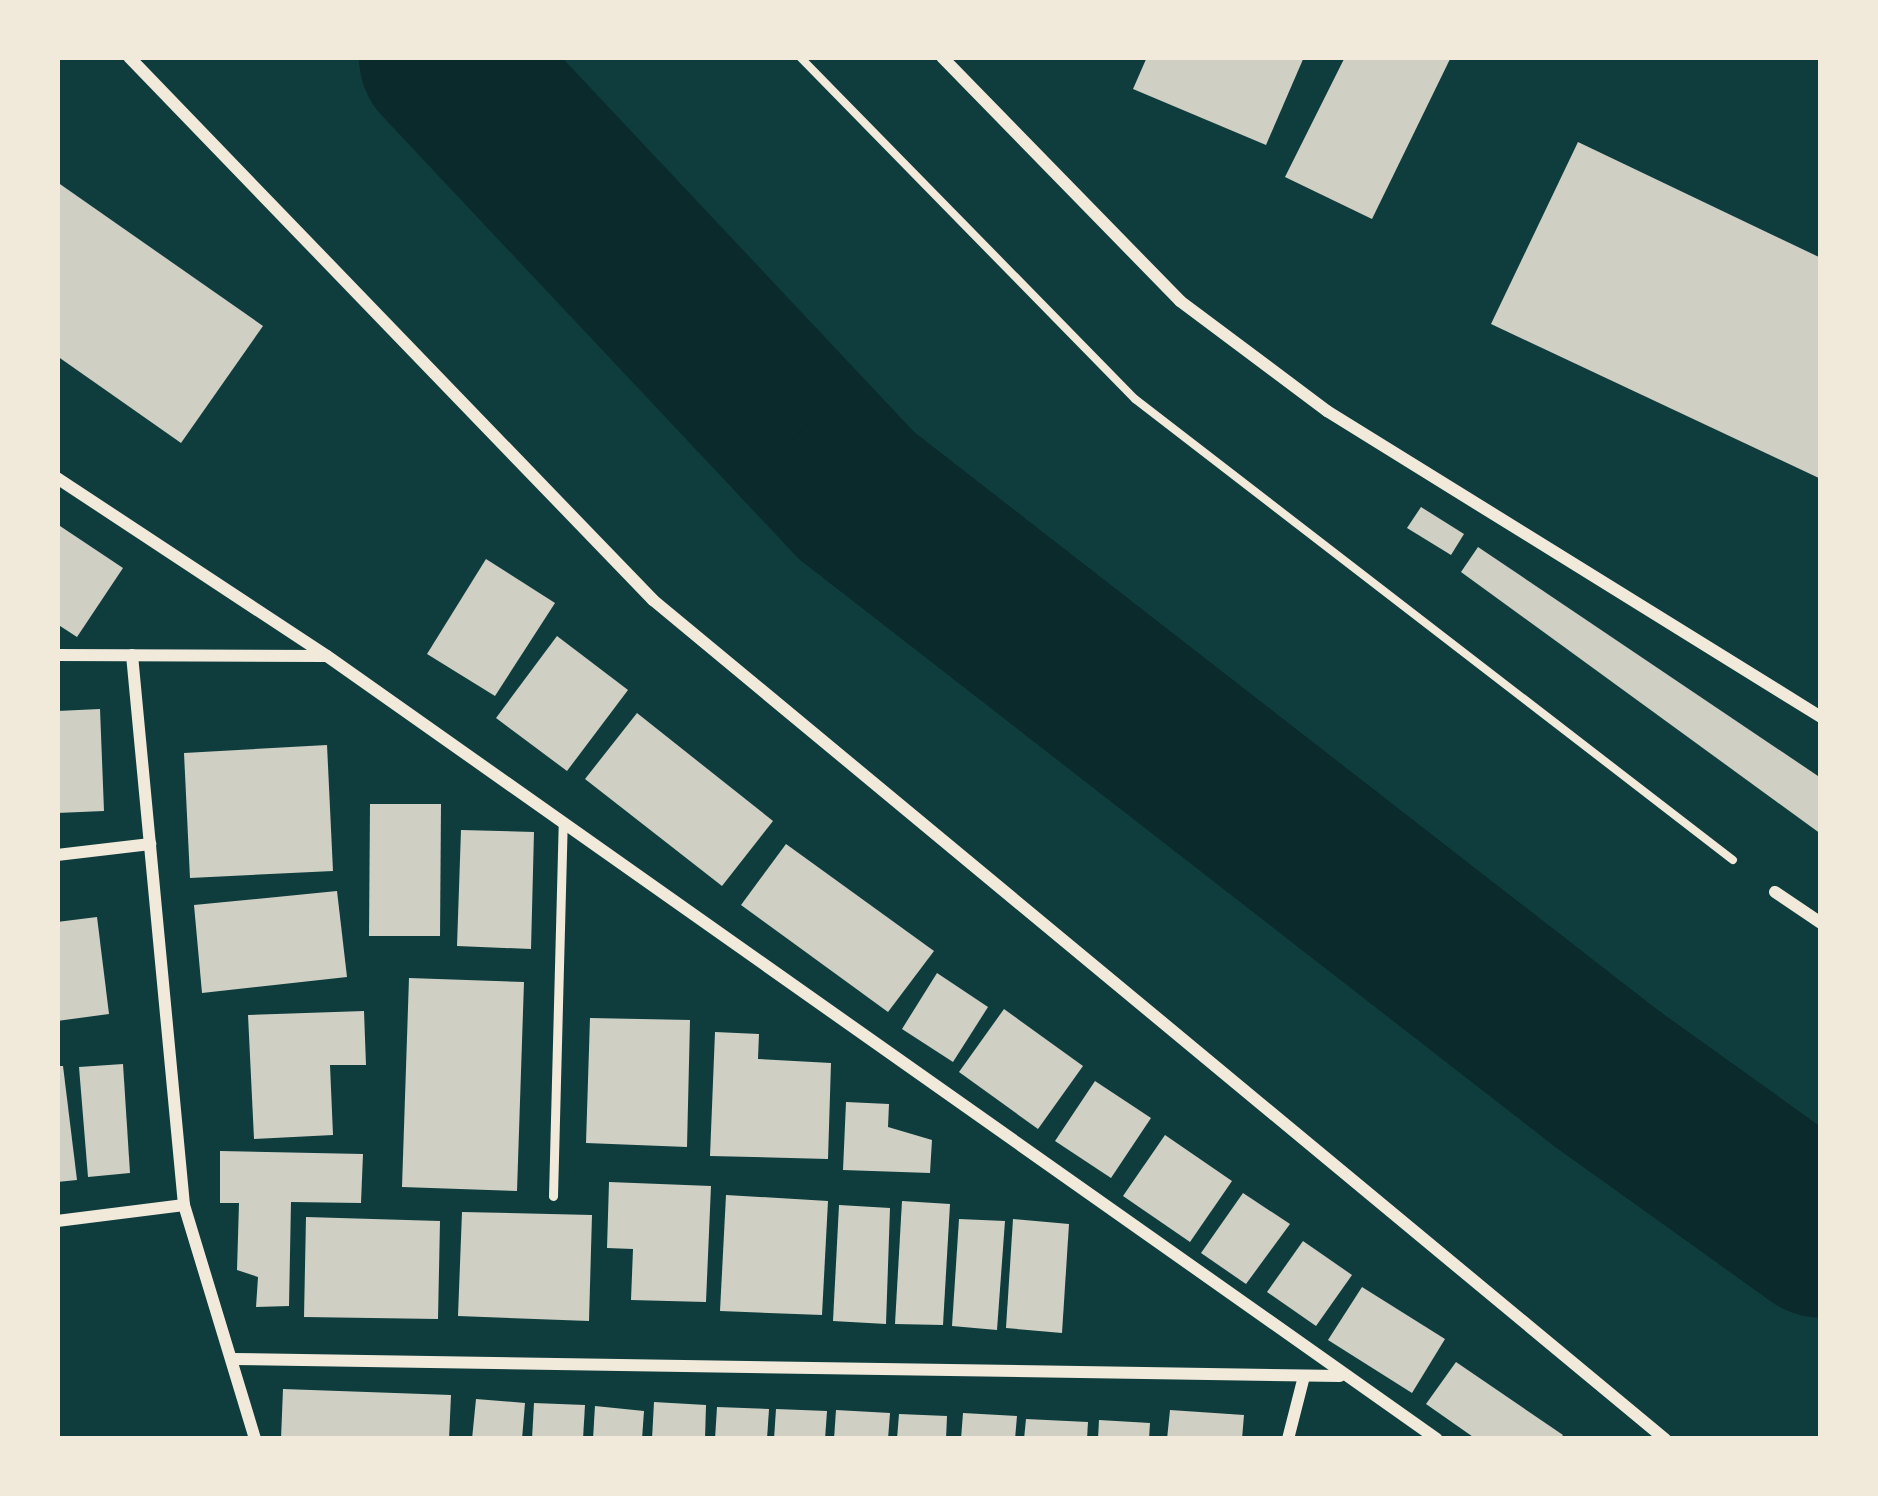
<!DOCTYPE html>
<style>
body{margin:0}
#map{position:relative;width:1878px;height:1496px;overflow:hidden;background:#0f3d3e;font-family:"Archivo Narrow",sans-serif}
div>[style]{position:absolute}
.river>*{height:171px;margin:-85.5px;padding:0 85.5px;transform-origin:85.5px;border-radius:85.5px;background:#0a2a2b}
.building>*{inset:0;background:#cfcfc3}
.path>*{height:8px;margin:-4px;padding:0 4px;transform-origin:4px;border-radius:4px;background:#f1e9da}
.service>*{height:9px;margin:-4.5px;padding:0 4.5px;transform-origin:4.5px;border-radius:4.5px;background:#f1e9da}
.minor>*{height:12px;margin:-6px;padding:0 6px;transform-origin:6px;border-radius:6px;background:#f1e9da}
span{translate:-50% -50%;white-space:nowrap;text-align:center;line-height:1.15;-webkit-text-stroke:10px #f1e9da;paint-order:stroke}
.frame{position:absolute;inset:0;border:60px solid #f1e9da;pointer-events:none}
</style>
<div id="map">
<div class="river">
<i style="left:444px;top:57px;width:601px;rotate:46.75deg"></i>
<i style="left:856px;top:495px;width:950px;rotate:37.86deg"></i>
<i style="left:1606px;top:1078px;width:264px;rotate:35.6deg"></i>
</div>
<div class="building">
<i style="clip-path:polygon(1147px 57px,1304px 57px,1266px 145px,1133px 89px)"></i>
<i style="clip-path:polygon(1345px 57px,1451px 57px,1372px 219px,1285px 177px)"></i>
<i style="clip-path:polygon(1578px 142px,1821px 258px,1821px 479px,1491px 324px)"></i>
<i style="clip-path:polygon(57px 182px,263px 326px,181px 443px,57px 356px)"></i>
<i style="clip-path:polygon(1421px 507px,1464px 534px,1451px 555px,1407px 528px)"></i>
<i style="clip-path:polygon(57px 524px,123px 568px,77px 637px,57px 624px)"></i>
<i style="clip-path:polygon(1478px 547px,1821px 778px,1821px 834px,1461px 572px)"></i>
<i style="clip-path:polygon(486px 559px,555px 603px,495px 696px,427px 654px)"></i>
<i style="clip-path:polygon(557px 636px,628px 690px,567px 771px,496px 718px)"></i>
<i style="clip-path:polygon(100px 709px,104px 811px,57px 813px,57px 711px)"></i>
<i style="clip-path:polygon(637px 713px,773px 821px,722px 886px,585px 779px)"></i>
<i style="clip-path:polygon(327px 745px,333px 871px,190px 878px,184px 753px)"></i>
<i style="clip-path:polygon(370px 804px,441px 804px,440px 936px,369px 936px)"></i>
<i style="clip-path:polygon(461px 830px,534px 832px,531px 949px,457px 946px)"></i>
<i style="clip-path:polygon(786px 844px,934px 951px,888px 1012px,741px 905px)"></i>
<i style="clip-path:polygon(337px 891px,347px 977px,202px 993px,194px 905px)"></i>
<i style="clip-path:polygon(97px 917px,109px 1014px,57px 1021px,57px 922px)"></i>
<i style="clip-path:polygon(937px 973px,988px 1007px,953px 1062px,902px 1029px)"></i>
<i style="clip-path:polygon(409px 978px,524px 982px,517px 1191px,402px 1187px)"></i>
<i style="clip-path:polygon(1004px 1009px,1083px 1066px,1038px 1129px,959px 1072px)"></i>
<i style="clip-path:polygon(364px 1011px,366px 1065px,330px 1065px,333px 1135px,254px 1139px,248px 1015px)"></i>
<i style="clip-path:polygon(590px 1018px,690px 1020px,687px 1147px,586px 1143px)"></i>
<i style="clip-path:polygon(715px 1032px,759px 1034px,758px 1059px,831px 1063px,828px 1159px,710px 1156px)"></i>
<i style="clip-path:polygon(123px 1064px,130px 1173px,88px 1177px,79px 1067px)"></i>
<i style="clip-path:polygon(57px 1066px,63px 1066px,77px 1180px,57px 1182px)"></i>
<i style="clip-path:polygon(1095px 1081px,1151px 1118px,1111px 1178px,1055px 1141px)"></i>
<i style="clip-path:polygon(846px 1102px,889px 1104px,888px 1127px,932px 1140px,930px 1173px,843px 1170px)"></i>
<i style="clip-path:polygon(1165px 1135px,1232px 1181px,1190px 1242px,1123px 1196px)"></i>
<i style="clip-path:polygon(220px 1151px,363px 1154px,361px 1203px,291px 1202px,289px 1306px,256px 1307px,258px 1277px,237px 1270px,239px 1203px,220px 1203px)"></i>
<i style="clip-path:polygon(609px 1182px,711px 1186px,706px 1302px,631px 1300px,633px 1249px,607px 1248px)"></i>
<i style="clip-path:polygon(1243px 1193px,1290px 1224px,1246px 1284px,1201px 1253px)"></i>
<i style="clip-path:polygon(726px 1195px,828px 1201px,822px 1315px,720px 1311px)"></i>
<i style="clip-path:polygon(902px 1201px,950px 1204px,943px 1325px,895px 1324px)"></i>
<i style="clip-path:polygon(839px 1205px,890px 1208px,886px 1324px,833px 1321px)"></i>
<i style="clip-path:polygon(462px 1212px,592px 1215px,589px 1321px,458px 1316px)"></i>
<i style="clip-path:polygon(306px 1217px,440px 1221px,438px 1319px,304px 1317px)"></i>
<i style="clip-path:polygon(959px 1219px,1005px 1221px,997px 1330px,952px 1326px)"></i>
<i style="clip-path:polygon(1013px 1219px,1069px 1224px,1062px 1333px,1006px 1328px)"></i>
<i style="clip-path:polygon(1303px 1241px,1352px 1275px,1316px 1326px,1267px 1292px)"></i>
<i style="clip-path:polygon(1362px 1287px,1445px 1339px,1412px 1393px,1328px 1340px)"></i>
<i style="clip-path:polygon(1456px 1362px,1563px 1435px,1560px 1439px,1476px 1439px,1426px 1404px)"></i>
<i style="clip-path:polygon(283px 1389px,451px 1395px,449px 1439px,281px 1439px)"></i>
<i style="clip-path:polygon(476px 1399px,525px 1403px,522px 1439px,472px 1439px)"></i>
<i style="clip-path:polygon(654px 1402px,706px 1405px,705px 1439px,652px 1439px)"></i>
<i style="clip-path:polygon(534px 1403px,585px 1405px,583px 1439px,532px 1439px)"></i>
<i style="clip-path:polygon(595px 1406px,644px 1411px,642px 1439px,593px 1439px)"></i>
<i style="clip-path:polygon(717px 1407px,769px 1409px,767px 1439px,715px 1439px)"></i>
<i style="clip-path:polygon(776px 1409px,827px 1411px,825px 1439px,774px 1439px)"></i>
<i style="clip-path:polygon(836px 1410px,890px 1413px,888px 1439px,834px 1439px)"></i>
<i style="clip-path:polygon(1170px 1410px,1244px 1415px,1242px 1439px,1167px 1439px)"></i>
<i style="clip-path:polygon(963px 1413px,1017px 1416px,1015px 1439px,961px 1439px)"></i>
<i style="clip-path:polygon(899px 1414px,947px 1416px,946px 1439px,897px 1439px)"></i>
<i style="clip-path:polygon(1026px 1419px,1088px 1422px,1087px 1439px,1024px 1439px)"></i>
<i style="clip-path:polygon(1099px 1420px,1150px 1423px,1149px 1439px,1098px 1439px)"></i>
</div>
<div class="path">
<i style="left:800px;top:57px;width:479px;rotate:45.6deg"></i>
<i style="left:1135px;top:399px;width:755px;rotate:37.63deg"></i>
</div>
<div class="service">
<i style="left:553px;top:1196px;width:371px;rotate:-88.5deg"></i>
</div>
<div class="minor">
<i style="left:129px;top:57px;width:755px;rotate:46.02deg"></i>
<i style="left:653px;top:600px;width:1315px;rotate:39.66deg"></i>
<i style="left:942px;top:57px;width:341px;rotate:45.7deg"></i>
<i style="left:1180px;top:301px;width:184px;rotate:36.8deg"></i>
<i style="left:1327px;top:411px;width:581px;rotate:31.78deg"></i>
<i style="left:57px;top:478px;width:323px;rotate:33.4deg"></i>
<i style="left:327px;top:656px;width:1358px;rotate:35.2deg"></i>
<i style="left:57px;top:655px;width:268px;rotate:0.2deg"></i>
<i style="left:132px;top:655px;width:552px;rotate:84.6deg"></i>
<i style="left:184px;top:1205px;width:245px;rotate:73.1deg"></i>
<i style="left:57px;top:855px;width:94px;rotate:-6.7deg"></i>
<i style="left:1775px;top:892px;width:55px;rotate:34deg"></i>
<i style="left:57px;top:1221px;width:128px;rotate:-7.2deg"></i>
<i style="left:232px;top:1359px;width:1108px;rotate:0.88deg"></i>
<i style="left:1288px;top:1439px;width:65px;rotate:-75.7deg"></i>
</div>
<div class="frame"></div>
</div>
